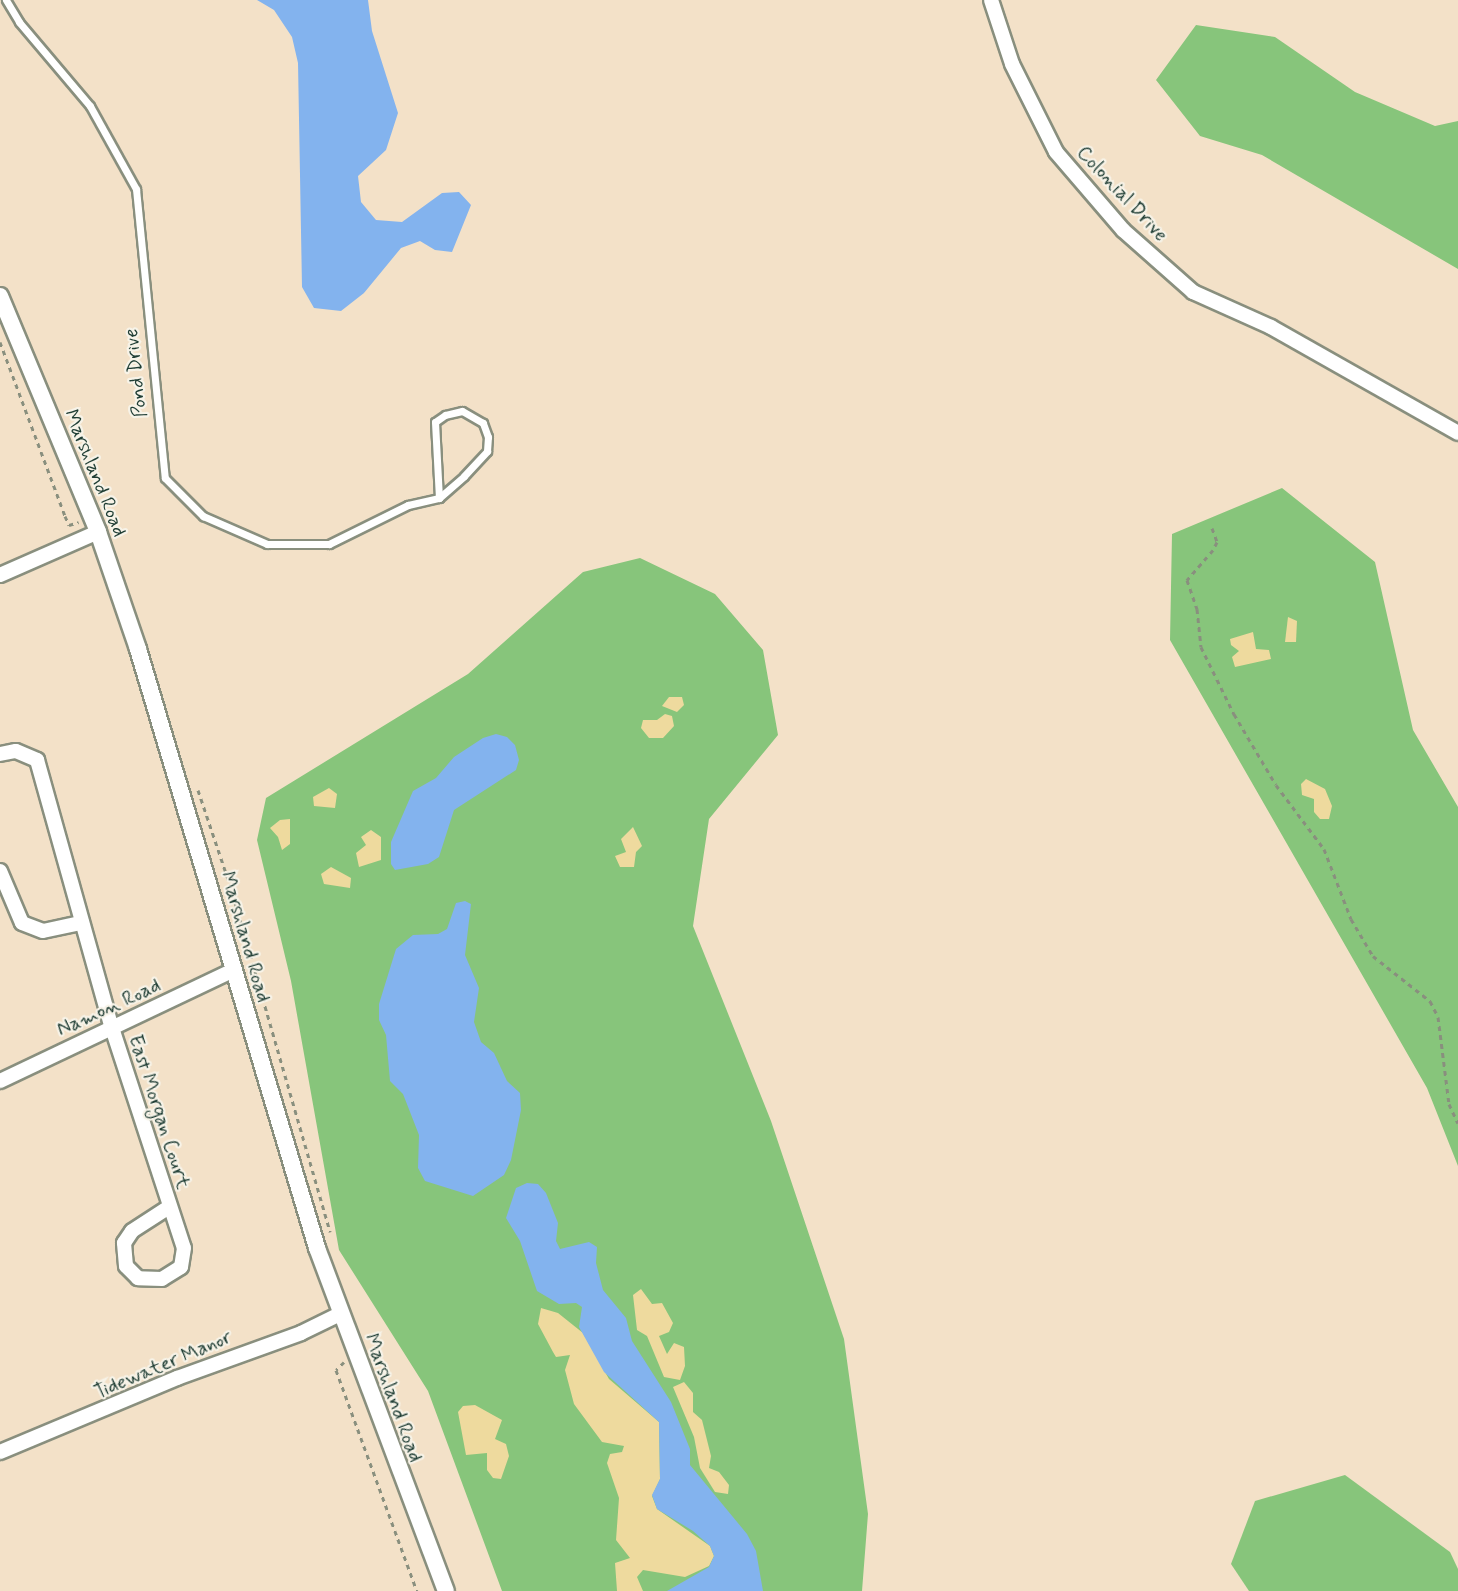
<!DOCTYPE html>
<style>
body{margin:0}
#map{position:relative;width:1458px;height:1591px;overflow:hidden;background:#f3e1c8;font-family:Mynerve,sans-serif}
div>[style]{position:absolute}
.green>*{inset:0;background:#87c57b}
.sand>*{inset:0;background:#eeda9e}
.water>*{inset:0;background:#83b3ee}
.path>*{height:3px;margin-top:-1.5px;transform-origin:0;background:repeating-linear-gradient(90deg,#898f7e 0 4.5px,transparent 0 9px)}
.roads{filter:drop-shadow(2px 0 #898f7e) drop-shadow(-2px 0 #898f7e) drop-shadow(0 2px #898f7e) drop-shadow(0 -2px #898f7e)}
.service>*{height:7px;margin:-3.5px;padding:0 3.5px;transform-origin:3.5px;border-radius:3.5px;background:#fff}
.minor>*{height:14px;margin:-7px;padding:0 7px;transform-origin:7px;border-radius:7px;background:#fff}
.tertiary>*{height:16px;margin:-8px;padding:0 8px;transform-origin:8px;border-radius:8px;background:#fff}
span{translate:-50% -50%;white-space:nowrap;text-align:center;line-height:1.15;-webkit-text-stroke:4.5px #f7f3e8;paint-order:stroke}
.street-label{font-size:20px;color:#1f3d34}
</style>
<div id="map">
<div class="green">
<i style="clip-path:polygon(1196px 25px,1275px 37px,1355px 92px,1435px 126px,1458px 121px,1458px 269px,1262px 155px,1200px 136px,1156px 80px)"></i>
<i style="clip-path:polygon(1282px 488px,1375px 562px,1413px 730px,1458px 807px,1458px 1166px,1427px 1088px,1170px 640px,1172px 534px)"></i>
<i style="clip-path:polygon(640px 558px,715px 594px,763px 650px,778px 735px,709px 819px,693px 926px,771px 1121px,844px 1339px,868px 1514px,862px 1591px,502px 1591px,428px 1391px,339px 1250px,291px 981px,257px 840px,266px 798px,468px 674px,583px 572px)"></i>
<i style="clip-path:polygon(1345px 1475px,1450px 1552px,1458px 1569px,1458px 1591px,1249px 1591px,1231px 1564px,1255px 1501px)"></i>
</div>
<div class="sand">
<i style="clip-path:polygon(1288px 617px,1297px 621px,1296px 642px,1285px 642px)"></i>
<i style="clip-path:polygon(1253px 632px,1256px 649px,1269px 650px,1271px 659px,1235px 667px,1232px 657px,1239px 651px,1231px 645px,1230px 639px)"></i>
<i style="clip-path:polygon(669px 697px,682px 697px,684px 705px,677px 712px,662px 706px)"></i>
<i style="clip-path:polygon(665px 714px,672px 716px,674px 726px,663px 738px,649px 738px,641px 728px,643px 720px,657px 720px)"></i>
<i style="clip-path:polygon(1306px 779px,1325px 789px,1332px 806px,1329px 819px,1320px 819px,1314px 812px,1314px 799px,1302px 795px,1301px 784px)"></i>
<i style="clip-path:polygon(329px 788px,337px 794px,335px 808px,314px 806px,313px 797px)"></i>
<i style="clip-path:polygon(290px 819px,290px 844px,282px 850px,278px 837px,270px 828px,280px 820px)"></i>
<i style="clip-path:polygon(633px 827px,642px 846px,636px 852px,634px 867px,620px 867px,615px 856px,626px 852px,621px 839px)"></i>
<i style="clip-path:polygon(371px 830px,381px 837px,381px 860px,359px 867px,356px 853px,366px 845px,361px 837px)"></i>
<i style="clip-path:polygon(331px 867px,351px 878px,350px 888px,324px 884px,321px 874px)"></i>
<i style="clip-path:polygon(641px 1289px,652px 1304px,662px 1303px,673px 1323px,669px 1332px,659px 1336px,667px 1354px,674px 1343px,684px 1347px,685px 1366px,680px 1380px,664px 1377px,647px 1336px,637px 1330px,633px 1295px)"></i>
<i style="clip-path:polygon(541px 1308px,558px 1313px,583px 1333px,609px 1379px,659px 1422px,660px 1479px,652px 1496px,657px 1509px,710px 1546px,714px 1556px,709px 1566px,685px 1577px,643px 1570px,637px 1577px,643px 1591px,617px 1591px,615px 1563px,630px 1558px,616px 1540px,619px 1498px,607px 1463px,610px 1454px,622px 1452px,624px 1446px,602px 1442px,574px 1404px,565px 1370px,570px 1355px,556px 1357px,553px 1352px,538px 1324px)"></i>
<i style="clip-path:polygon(684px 1382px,693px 1393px,693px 1412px,702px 1420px,711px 1456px,709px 1468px,719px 1472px,729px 1485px,728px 1494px,715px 1492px,700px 1468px,694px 1437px,673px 1387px)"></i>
<i style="clip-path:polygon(475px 1405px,502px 1420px,495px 1439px,506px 1444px,509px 1456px,501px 1479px,493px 1478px,487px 1470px,487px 1453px,466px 1455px,458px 1412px,463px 1406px)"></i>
</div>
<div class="water">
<i style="clip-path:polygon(257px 0,368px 0,372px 31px,398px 113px,386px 150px,358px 176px,361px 202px,376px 220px,402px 222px,442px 193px,459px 192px,471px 205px,452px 252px,435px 250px,420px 241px,401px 248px,364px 293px,341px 311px,314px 308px,302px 287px,298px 63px,292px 37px,274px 10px)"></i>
<i style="clip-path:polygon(496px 734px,507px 737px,515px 745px,519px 760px,516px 770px,454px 810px,439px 857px,428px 864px,395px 870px,391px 864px,391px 842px,413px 791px,436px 778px,454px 757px,483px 738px)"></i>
<i style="clip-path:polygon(465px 901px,471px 904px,465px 955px,479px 988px,474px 1022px,481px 1042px,494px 1053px,507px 1081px,520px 1093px,521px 1110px,511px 1160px,504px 1175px,473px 1196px,425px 1181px,418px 1168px,419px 1135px,403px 1094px,390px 1081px,386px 1035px,379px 1020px,379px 1004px,396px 949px,413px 935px,438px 934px,447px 929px,456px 903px)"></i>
<i style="clip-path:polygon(527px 1183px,538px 1184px,546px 1193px,558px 1223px,556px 1241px,560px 1249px,589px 1242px,597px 1247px,596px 1263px,603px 1290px,626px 1318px,632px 1341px,671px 1402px,690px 1449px,690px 1465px,747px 1534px,756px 1551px,763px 1591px,667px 1591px,709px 1567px,714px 1556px,710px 1546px,693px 1531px,657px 1509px,652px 1495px,660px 1479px,659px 1422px,604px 1372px,579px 1327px,582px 1307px,576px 1303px,559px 1304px,537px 1291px,520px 1241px,506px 1218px,516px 1188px)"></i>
</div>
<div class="path">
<i style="left:0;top:342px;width:186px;rotate:69.5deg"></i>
<i style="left:65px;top:516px;width:10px;rotate:66deg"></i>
<i style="left:69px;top:525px;width:10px;rotate:-17deg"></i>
<i style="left:1212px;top:528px;width:15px;rotate:70deg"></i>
<i style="left:1217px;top:542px;width:9px;rotate:117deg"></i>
<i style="left:1213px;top:550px;width:40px;rotate:131deg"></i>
<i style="left:1187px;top:580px;width:31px;rotate:71deg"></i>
<i style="left:1197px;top:609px;width:38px;rotate:84deg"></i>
<i style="left:1201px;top:647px;width:75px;rotate:63.8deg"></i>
<i style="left:1234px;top:714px;width:82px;rotate:59.4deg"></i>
<i style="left:1276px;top:785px;width:80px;rotate:53.1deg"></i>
<i style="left:1324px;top:849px;width:75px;rotate:68.9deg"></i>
<i style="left:1351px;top:919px;width:43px;rotate:59.3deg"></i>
<i style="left:1373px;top:956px;width:73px;rotate:38.3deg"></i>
<i style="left:1430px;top:1001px;width:18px;rotate:63deg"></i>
<i style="left:1438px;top:1017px;width:88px;rotate:82.8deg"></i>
<i style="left:1449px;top:1104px;width:21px;rotate:65deg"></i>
<i style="left:198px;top:790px;width:100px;rotate:71.4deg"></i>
<i style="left:230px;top:885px;width:361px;rotate:73.9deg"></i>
<i style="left:344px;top:1362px;width:11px;rotate:135deg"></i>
<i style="left:336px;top:1370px;width:235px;rotate:69.9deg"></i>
</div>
<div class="roads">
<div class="service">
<i style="left:6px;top:0;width:26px;rotate:59deg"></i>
<i style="left:19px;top:22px;width:110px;rotate:49.8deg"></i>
<i style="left:90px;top:106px;width:95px;rotate:61deg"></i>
<i style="left:136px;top:189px;width:290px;rotate:84.3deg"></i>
<i style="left:165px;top:478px;width:54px;rotate:45deg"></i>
<i style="left:203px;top:516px;width:70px;rotate:23.6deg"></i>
<i style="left:267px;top:544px;width:62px"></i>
<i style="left:329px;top:544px;width:88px;rotate:-26.3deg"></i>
<i style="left:408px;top:505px;width:32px;rotate:-13deg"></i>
<i style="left:439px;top:498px;width:33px;rotate:-41deg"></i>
<i style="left:464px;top:476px;width:34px;rotate:-47deg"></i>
<i style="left:487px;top:451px;width:14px;rotate:-86deg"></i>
<i style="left:488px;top:437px;width:15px;rotate:-110deg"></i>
<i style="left:483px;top:423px;width:24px;rotate:-150deg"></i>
<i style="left:462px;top:411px;width:17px;rotate:167deg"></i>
<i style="left:445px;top:415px;width:12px;rotate:145deg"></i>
<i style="left:435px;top:422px;width:76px;rotate:87deg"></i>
</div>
<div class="minor">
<i style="left:991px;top:0;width:67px;rotate:71.8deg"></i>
<i style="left:1012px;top:64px;width:98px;rotate:63.4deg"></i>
<i style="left:1056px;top:152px;width:103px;rotate:49.3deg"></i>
<i style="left:1123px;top:230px;width:94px;rotate:41.5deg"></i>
<i style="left:1193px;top:292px;width:85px;rotate:24.2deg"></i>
<i style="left:1271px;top:327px;width:215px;rotate:29.5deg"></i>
<i style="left:0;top:575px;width:107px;rotate:-23.7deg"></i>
<i style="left:0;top:754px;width:16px;rotate:-11deg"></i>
<i style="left:16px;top:751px;width:23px;rotate:23deg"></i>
<i style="left:37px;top:760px;width:278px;rotate:74.4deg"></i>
<i style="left:112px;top:1028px;width:231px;rotate:71.9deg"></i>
<i style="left:184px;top:1248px;width:19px;rotate:99deg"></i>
<i style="left:181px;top:1267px;width:22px;rotate:148deg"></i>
<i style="left:162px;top:1279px;width:24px;rotate:-178deg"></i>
<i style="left:138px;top:1278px;width:17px;rotate:-135deg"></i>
<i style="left:126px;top:1266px;width:23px;rotate:-95deg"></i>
<i style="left:124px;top:1243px;width:14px;rotate:-56deg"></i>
<i style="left:132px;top:1231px;width:44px;rotate:-33deg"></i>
<i style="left:0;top:871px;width:56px;rotate:67.1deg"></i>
<i style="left:22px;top:923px;width:22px;rotate:21deg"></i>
<i style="left:43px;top:931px;width:40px;rotate:-12deg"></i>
<i style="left:0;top:1081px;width:259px;rotate:-25.4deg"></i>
<i style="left:0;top:1452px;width:192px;rotate:-22.7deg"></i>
<i style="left:177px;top:1378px;width:132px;rotate:-19.9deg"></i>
<i style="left:301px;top:1333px;width:43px;rotate:-26deg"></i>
</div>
<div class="tertiary">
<i style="left:0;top:296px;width:256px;rotate:67.4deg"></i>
<i style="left:98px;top:532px;width:124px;rotate:71.1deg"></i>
<i style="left:138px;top:649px;width:625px;rotate:73.36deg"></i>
<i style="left:317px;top:1248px;width:366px;rotate:69.4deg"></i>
</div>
</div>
<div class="street-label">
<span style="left:1122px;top:194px;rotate:47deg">Colonial Drive</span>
<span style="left:136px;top:373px;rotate:-96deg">Pond Drive</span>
<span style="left:95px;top:473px;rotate:68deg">Marshland Road</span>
<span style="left:245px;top:937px;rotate:74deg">Marshland Road</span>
<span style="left:109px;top:1008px;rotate:-25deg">Namon Road</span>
<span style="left:159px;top:1112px;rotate:72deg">East Morgan Court</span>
<span style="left:163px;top:1365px;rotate:-23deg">Tidewater Manor</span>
<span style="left:393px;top:1398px;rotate:70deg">Marshland Road</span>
</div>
</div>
